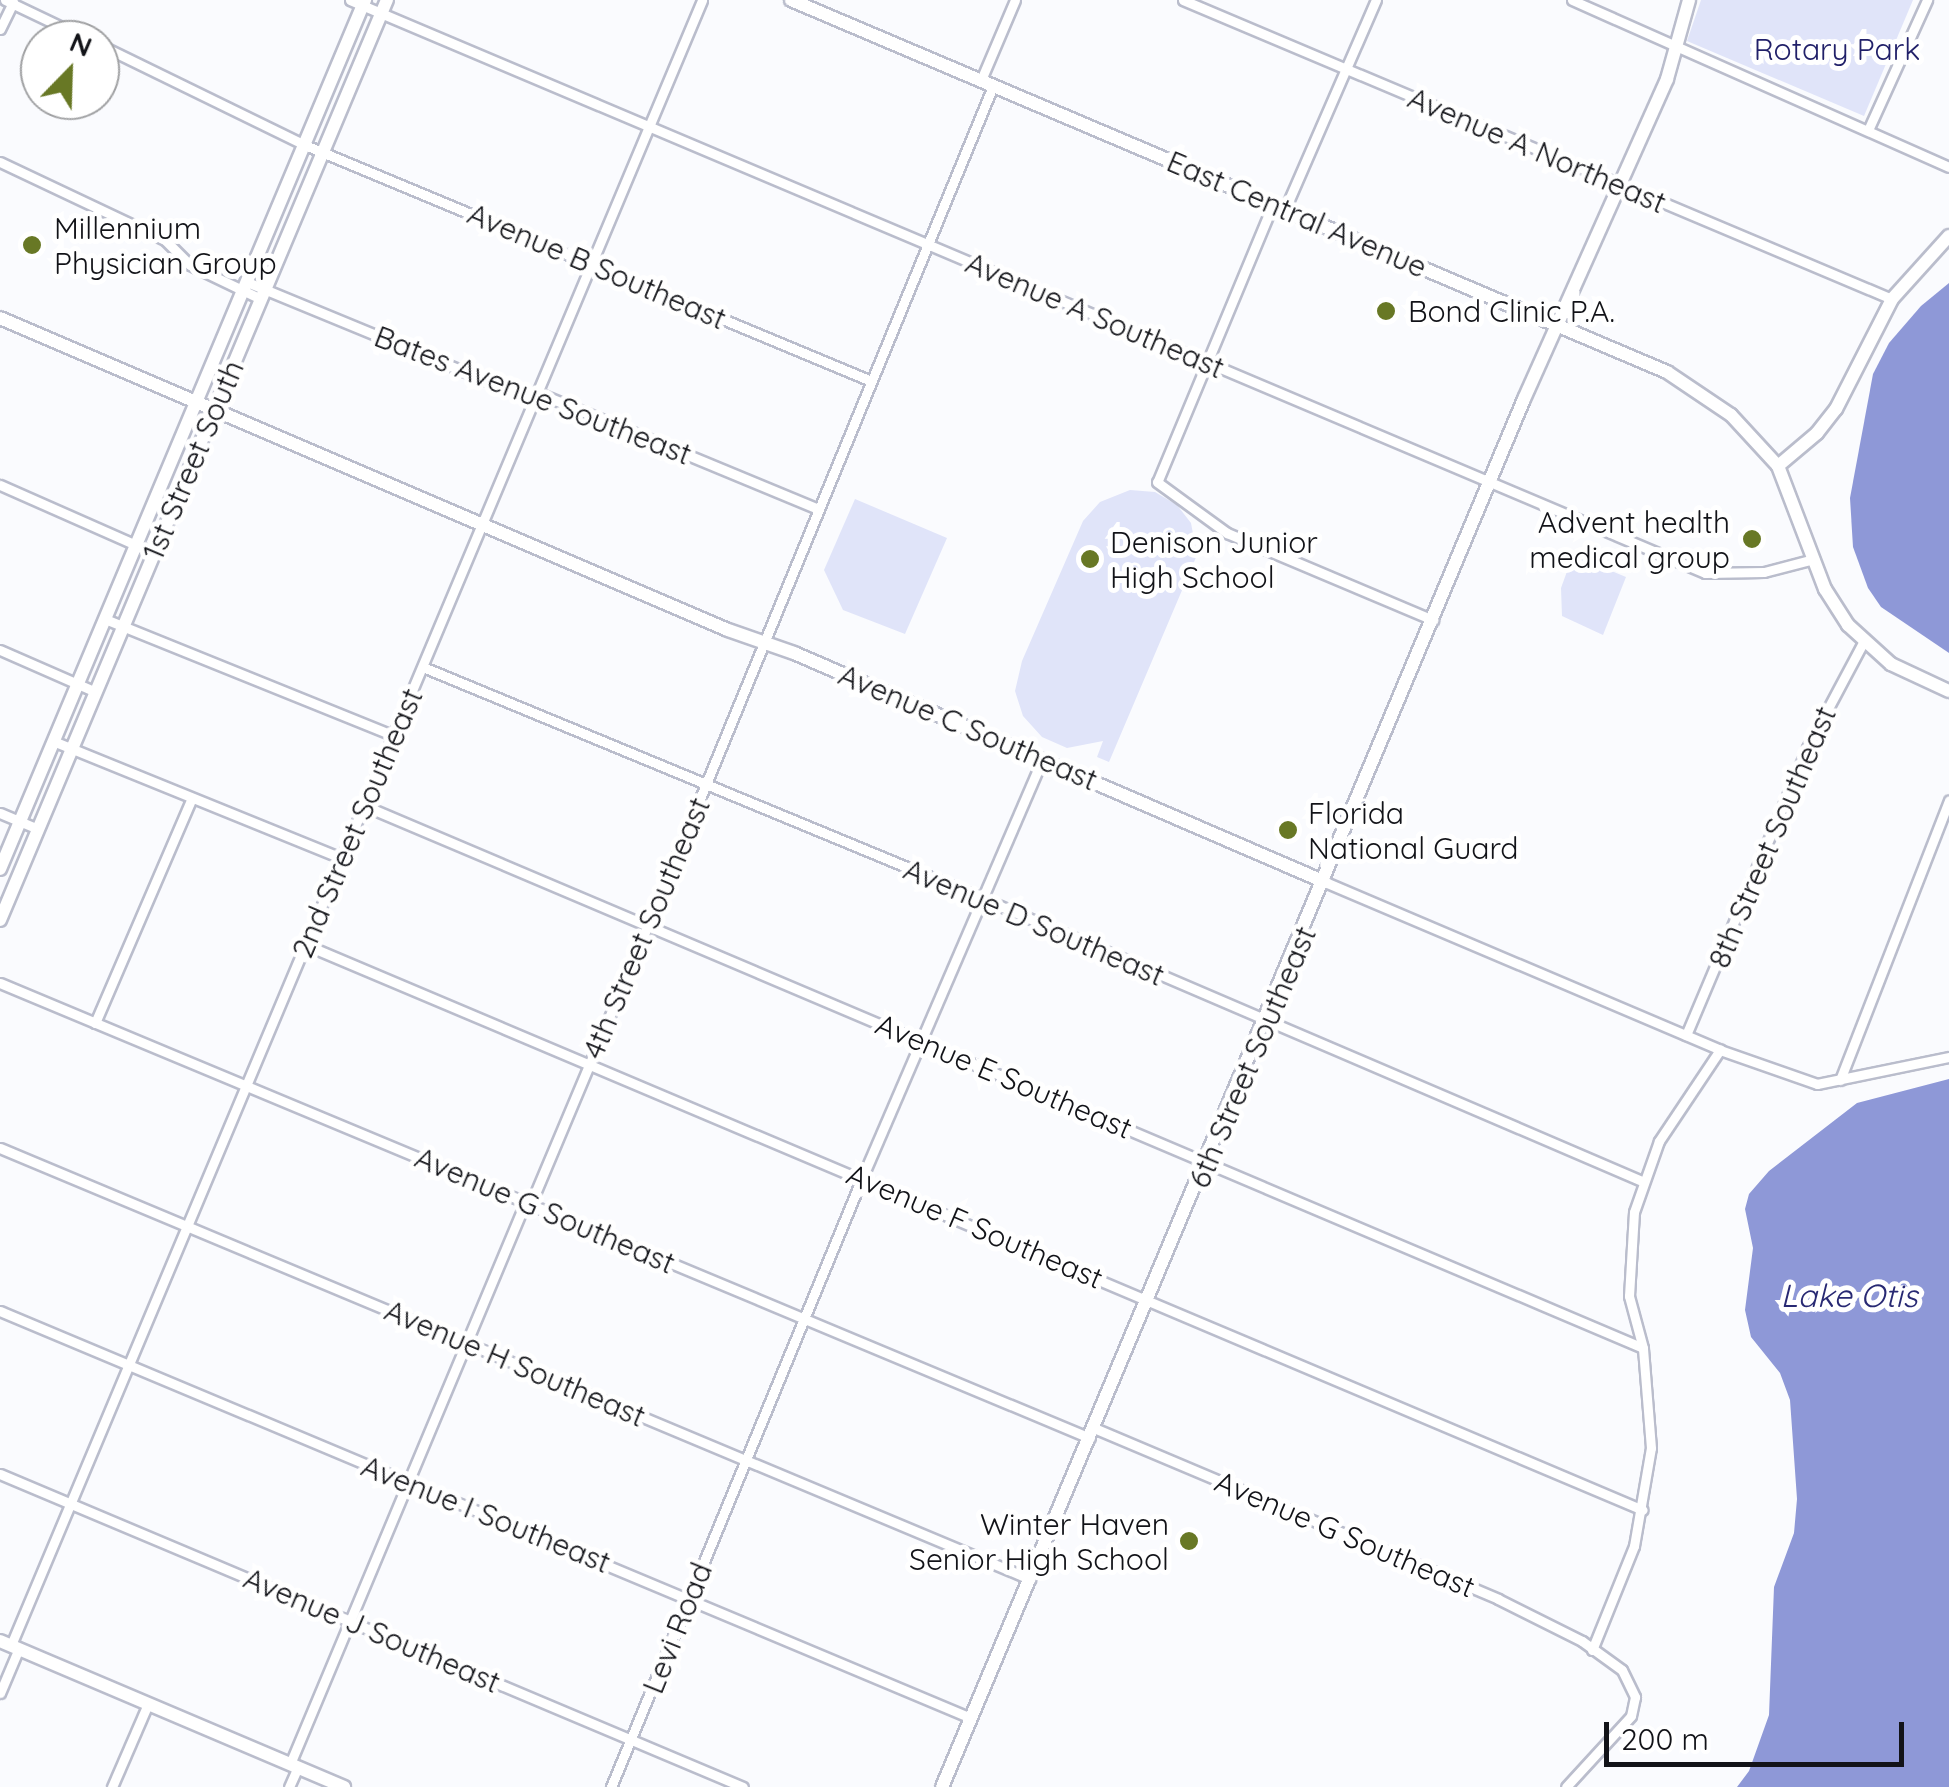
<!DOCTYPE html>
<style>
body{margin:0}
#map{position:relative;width:1949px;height:1787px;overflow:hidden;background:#fafbfe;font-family:Quicksand,sans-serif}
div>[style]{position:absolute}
.green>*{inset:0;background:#e0e4f9}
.water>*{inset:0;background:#8e98d7}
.roads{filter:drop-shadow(2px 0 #babdcc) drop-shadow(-2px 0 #babdcc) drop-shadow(0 2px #babdcc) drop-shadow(0 -2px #babdcc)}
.street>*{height:9px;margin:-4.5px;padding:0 4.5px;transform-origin:4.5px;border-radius:4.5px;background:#fff}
.secondary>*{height:12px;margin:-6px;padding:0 6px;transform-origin:6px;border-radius:6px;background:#fff}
.dots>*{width:28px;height:28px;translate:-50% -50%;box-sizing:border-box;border:5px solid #fff;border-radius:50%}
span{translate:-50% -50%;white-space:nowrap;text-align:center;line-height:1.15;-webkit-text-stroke:10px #fff;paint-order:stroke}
.park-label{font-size:30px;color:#212069}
.street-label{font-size:30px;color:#121318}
.poi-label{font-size:30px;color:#121318}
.left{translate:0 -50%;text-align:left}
.right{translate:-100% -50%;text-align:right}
.water-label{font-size:32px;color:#282973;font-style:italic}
.north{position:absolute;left:20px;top:20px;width:100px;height:100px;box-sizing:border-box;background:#fff;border:2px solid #a0a1a3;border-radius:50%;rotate:23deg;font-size:28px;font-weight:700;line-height:40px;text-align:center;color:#121318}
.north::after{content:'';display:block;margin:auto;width:35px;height:45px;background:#687825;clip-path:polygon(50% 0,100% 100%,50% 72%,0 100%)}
.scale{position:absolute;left:1604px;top:1722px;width:300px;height:45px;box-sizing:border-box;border:5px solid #121318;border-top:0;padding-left:12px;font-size:30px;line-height:35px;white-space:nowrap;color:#121318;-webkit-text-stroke:8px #fff;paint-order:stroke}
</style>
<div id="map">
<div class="green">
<i style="clip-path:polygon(1701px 0,1913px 0,1864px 116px,1687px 41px)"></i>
<i style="clip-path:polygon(1130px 490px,1155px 492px,1177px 505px,1191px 523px,1197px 555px,1109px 762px,1097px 757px,1103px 741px,1067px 748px,1042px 737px,1023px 716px,1015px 691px,1022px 661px,1083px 521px,1100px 502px)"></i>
<i style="clip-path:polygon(855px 499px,947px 538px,905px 634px,843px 610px,824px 570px)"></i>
<i style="clip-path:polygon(1573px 555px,1626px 577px,1603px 635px,1562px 616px,1561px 588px)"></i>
</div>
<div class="water">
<i style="clip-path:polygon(1949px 283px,1949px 653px,1881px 607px,1868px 588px,1853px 547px,1850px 498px,1873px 374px,1889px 343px,1921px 306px)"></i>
<i style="clip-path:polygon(1949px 1079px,1949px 1787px,1737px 1787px,1749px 1771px,1769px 1715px,1774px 1587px,1794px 1533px,1797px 1499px,1790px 1400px,1780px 1373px,1751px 1337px,1745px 1310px,1753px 1248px,1745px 1209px,1749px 1194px,1769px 1171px,1857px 1103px)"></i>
</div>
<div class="roads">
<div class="street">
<i style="left:5px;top:0;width:93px;rotate:25.5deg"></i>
<i style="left:350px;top:0;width:1471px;rotate:22.92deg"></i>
<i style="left:1705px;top:573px;width:59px;rotate:-1deg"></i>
<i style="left:1764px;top:572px;width:52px;rotate:-14.6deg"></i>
<i style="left:1183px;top:0;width:769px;rotate:22.87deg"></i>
<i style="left:1572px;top:0;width:412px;rotate:23.9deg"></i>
<i style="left:0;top:29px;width:30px;rotate:-64deg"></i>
<i style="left:100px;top:45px;width:228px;rotate:26deg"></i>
<i style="left:305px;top:145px;width:613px;rotate:22.63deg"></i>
<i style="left:981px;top:80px;width:87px;rotate:-67deg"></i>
<i style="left:1869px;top:128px;width:141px;rotate:-65.6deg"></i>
<i style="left:0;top:162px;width:183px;rotate:25.3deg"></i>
<i style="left:165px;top:240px;width:35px;rotate:45deg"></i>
<i style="left:190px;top:265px;width:79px;rotate:25.6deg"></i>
<i style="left:1273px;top:204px;width:301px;rotate:112.6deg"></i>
<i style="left:1157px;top:482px;width:87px;rotate:36.1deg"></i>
<i style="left:1227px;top:533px;width:224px;rotate:22.9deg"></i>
<i style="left:1285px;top:209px;width:228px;rotate:-66.5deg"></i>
<i style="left:247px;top:282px;width:276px;rotate:22.4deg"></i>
<i style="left:502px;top:387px;width:35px;rotate:22deg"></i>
<i style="left:534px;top:400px;width:10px;rotate:-29deg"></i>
<i style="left:543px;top:395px;width:298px;rotate:22.5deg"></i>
<i style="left:0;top:485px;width:168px;rotate:23.8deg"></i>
<i style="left:105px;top:619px;width:312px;rotate:22deg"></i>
<i style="left:0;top:650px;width:105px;rotate:23.6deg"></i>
<i style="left:423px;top:667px;width:607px;rotate:22.47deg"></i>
<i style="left:984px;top:899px;width:716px;rotate:23.2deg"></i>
<i style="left:53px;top:741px;width:313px;rotate:22.1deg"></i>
<i style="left:365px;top:806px;width:1388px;rotate:22.98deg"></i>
<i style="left:0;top:813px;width:41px;rotate:22.8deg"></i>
<i style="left:1325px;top:882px;width:429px;rotate:23deg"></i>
<i style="left:1720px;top:1050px;width:103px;rotate:19.3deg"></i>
<i style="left:1817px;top:1084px;width:135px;rotate:-11.6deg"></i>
<i style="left:306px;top:945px;width:1451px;rotate:22.91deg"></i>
<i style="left:0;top:983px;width:1181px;rotate:22.66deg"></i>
<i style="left:95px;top:1023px;width:243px;rotate:-66.7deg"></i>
<i style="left:1686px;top:1035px;width:311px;rotate:-67.1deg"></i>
<i style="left:1807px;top:748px;width:121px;rotate:-62deg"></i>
<i style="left:1840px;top:1080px;width:300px;rotate:-68.7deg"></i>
<i style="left:0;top:1148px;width:1117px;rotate:22.71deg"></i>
<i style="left:0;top:1311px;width:1053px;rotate:22.74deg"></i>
<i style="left:1094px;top:1428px;width:439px;rotate:22.9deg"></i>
<i style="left:1498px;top:1599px;width:94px;rotate:26.6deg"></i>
<i style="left:1582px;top:1641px;width:49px;rotate:35.9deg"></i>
<i style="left:1622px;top:1670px;width:30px;rotate:64deg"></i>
<i style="left:1635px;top:1697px;width:19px;rotate:102deg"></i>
<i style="left:1631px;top:1716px;width:96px;rotate:132.5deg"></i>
<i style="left:0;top:1474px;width:806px;rotate:22.84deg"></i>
<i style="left:11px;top:1645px;width:1784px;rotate:-67.21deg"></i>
<i style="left:1592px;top:1650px;width:112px;rotate:-68deg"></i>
<i style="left:1634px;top:1546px;width:99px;rotate:-80.2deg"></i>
<i style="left:1651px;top:1448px;width:100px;rotate:-94.6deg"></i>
<i style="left:1643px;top:1348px;width:54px;rotate:-105.1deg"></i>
<i style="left:1629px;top:1296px;width:84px;rotate:-86.6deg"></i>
<i style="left:1634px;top:1212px;width:75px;rotate:-70.6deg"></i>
<i style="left:1659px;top:1141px;width:110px;rotate:-56.2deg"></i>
<i style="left:0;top:1693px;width:49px;rotate:-67.1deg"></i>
<i style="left:290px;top:1764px;width:608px;rotate:-67.27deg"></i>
<i style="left:525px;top:1203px;width:11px;rotate:-38deg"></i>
<i style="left:534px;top:1196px;width:294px;rotate:-67.2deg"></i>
<i style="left:648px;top:925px;width:907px;rotate:-67.65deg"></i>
<i style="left:112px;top:1787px;width:90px;rotate:-66.6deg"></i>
<i style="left:289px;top:1787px;width:22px;rotate:-66deg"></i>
<i style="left:611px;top:1787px;width:659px;rotate:-67.6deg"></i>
<i style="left:862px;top:1178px;width:457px;rotate:-66.7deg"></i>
</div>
<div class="secondary">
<i style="left:791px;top:0;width:952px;rotate:23.01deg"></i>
<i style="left:1667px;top:372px;width:77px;rotate:33.9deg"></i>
<i style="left:1731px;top:415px;width:69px;rotate:47.3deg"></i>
<i style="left:1778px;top:466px;width:132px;rotate:69.1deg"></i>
<i style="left:1825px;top:589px;width:43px;rotate:57.4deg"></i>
<i style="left:1848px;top:625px;width:58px;rotate:42.2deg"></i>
<i style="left:1891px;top:664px;width:64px;rotate:25deg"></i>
<i style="left:0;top:318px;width:792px;rotate:23.2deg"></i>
<i style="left:728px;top:630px;width:70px;rotate:19.2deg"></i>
<i style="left:794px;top:653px;width:578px;rotate:23.33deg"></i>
<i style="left:1778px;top:466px;width:51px;rotate:-40.2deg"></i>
<i style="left:1817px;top:433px;width:31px;rotate:-52deg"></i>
<i style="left:1836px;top:409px;width:123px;rotate:-63deg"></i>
<i style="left:1892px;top:299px;width:85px;rotate:-47.9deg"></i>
<i style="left:0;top:869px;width:943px;rotate:-67.22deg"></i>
<i style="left:0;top:920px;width:998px;rotate:-67.19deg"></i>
<i style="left:0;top:1641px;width:374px;rotate:23deg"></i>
<i style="left:942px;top:1787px;width:1505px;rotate:-67.25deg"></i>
<i style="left:1524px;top:399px;width:350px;rotate:-65.9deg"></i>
<i style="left:1667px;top:79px;width:82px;rotate:-74.4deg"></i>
</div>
</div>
<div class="dots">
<i style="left:32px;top:245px;background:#687825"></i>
<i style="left:1386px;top:311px;background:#687825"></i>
<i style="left:1752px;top:539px;background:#687825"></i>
<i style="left:1090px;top:559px;background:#687825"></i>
<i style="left:1288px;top:830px;background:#687825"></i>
<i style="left:1189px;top:1541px;background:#687825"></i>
</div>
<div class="park-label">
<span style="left:1837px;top:49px">Rotary Park</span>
</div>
<div class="street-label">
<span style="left:1537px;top:150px;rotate:23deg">Avenue A Northeast</span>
<span style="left:1297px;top:214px;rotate:23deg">East Central Avenue</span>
<span style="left:597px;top:266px;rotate:23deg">Avenue B Southeast</span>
<span style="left:1095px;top:315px;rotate:23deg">Avenue A Southeast</span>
<span style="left:533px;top:395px;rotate:21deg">Bates Avenue Southeast</span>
<span style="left:193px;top:460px;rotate:-67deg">1st Street South</span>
<span style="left:968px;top:727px;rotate:23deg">Avenue C Southeast</span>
<span style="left:357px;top:823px;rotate:-67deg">2nd Street Southeast</span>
<span style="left:1772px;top:837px;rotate:-67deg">8th Street Southeast</span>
<span style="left:1034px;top:922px;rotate:23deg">Avenue D Southeast</span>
<span style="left:646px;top:928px;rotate:-67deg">4th Street Southeast</span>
<span style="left:1252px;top:1057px;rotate:-67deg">6th Street Southeast</span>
<span style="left:1004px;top:1076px;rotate:23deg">Avenue E Southeast</span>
<span style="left:545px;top:1210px;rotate:23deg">Avenue G Southeast</span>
<span style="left:975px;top:1226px;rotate:23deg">Avenue F Southeast</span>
<span style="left:515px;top:1363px;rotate:23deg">Avenue H Southeast</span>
<span style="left:486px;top:1514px;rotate:22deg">Avenue I Southeast</span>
<span style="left:1345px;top:1534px;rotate:23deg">Avenue G Southeast</span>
<span style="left:677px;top:1628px;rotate:-68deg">Levi Road</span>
<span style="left:372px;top:1630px;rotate:23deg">Avenue J Southeast</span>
</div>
<div class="poi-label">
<span class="left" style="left:54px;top:245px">Millennium<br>Physician Group</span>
<span class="left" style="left:1408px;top:311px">Bond Clinic P.A.</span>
<span class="right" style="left:1730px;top:539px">Advent health<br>medical group</span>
<span class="left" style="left:1110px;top:559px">Denison Junior<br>High School</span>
<span class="left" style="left:1308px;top:830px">Florida<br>National Guard</span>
<span class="right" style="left:1169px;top:1541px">Winter Haven<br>Senior High School</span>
</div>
<div class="water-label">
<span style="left:1849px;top:1295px">Lake Otis</span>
</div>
<div class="north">N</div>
<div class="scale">200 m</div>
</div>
